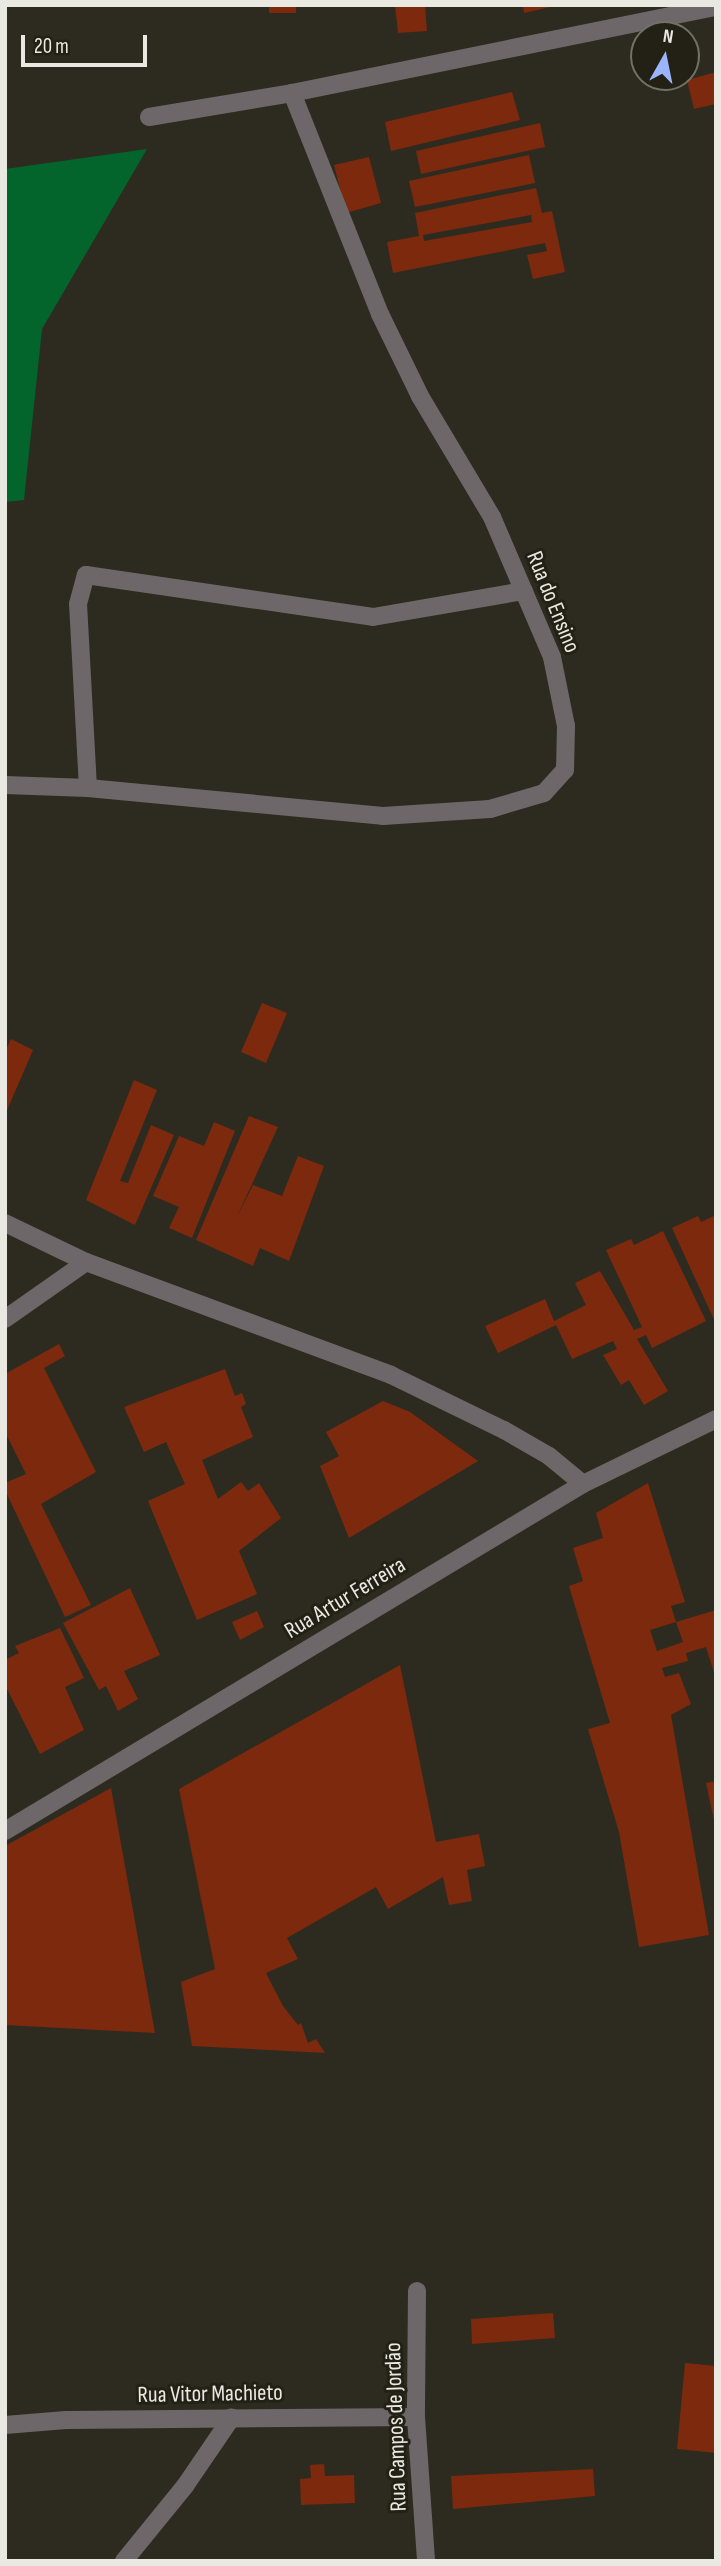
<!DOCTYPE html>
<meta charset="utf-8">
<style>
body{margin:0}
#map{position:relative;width:721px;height:2566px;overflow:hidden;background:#2d2b1f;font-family:"Sofia Sans Condensed",sans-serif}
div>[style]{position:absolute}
.forest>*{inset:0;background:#03652c}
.building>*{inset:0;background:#7c290e}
.street>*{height:18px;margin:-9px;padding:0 9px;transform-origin:9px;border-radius:9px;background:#6e6769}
span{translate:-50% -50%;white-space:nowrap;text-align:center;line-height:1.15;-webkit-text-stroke:6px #232116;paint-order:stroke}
.street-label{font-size:23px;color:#e9e8e1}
.frame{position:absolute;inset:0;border:7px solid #e9e8e1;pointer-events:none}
.north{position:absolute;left:630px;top:21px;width:70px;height:70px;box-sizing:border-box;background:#232116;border:2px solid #727167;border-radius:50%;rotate:9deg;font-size:19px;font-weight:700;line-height:28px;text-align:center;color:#e9e8e1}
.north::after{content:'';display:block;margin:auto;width:24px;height:32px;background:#9ab5fd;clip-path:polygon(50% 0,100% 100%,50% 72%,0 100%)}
.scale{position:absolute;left:21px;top:35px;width:126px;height:32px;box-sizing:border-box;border:4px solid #e9e8e1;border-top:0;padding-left:9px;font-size:21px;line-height:24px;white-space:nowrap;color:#e9e8e1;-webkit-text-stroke:5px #232116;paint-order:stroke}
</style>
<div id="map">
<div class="forest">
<i style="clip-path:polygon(147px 149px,42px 329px,24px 500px,5px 502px,5px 169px)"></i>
</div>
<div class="building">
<i style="clip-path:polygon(269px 5px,296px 5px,296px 13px,269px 13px)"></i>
<i style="clip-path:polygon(395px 5px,425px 5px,427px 31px,398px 33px)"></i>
<i style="clip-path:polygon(523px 5px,554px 5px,554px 6px,524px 13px)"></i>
<i style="clip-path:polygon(716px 72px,716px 104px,694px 109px,687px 80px)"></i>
<i style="clip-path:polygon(512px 92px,520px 120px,391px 151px,385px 122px)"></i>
<i style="clip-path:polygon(540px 123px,545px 147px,421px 174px,416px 151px)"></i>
<i style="clip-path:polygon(529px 155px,535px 183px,415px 207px,409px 181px)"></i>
<i style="clip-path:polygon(369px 157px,381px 203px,346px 213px,334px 165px)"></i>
<i style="clip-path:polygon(evenodd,536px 188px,542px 213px,552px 211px,565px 272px,533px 279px,527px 255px,547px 251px,545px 243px,393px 273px,387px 242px,419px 236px,415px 213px,536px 188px,531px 215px,532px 222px,424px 241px,423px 235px,531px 215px)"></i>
<i style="clip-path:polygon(262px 1003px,287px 1013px,266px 1063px,241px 1052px)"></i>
<i style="clip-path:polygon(11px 1039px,33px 1050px,5px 1115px,5px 1052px)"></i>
<i style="clip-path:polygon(134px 1080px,157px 1090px,120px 1181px,128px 1183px,151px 1125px,174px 1135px,135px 1225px,86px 1200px)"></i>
<i style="clip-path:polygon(249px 1116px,278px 1127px,236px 1219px,253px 1185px,282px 1196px,298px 1156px,324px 1166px,289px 1261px,260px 1248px,253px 1266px,196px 1240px)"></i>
<i style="clip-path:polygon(214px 1122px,235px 1131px,192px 1238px,169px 1228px,179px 1207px,153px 1196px,179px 1136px,204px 1146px)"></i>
<i style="clip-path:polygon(716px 1215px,716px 1324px,672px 1228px,698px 1216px,701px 1222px)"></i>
<i style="clip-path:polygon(663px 1231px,706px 1321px,652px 1348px,646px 1335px,637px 1339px,668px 1391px,644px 1405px,629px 1380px,621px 1385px,603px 1355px,617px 1349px,613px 1341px,572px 1359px,556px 1325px,498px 1353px,485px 1326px,545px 1299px,554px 1321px,586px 1305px,575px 1283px,600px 1271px,634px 1330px,642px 1327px,606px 1250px,631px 1239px,634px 1245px)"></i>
<i style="clip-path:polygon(59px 1344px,65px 1356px,44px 1368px,96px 1472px,41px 1504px,91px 1605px,65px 1617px,5px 1490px,5px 1483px,26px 1474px,5px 1432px,5px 1374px)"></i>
<i style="clip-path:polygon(225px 1369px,235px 1396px,242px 1393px,246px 1404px,241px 1407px,253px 1437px,202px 1460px,218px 1499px,241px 1482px,248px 1491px,259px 1483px,281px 1518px,239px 1551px,257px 1594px,197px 1620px,148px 1501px,185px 1484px,166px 1442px,144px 1452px,124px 1407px)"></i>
<i style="clip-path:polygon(383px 1401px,410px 1412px,478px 1461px,349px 1538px,320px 1466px,339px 1456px,326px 1432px)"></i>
<i style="clip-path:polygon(648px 1483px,685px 1602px,671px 1606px,676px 1622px,650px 1630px,657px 1651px,683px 1642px,676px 1622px,716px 1610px,716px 1679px,706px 1647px,686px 1653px,688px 1661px,662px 1668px,665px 1677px,679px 1673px,691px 1704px,671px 1715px,709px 1935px,639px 1947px,619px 1832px,588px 1729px,610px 1723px,569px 1586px,583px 1581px,573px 1548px,603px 1538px,596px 1513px)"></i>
<i style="clip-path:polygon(130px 1588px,160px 1655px,124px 1671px,138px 1699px,118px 1711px,106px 1686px,99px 1690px,63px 1623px)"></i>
<i style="clip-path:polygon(257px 1611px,264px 1627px,240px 1640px,232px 1622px)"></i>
<i style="clip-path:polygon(60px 1628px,84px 1678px,65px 1687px,84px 1730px,40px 1754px,5px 1685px,5px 1660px,19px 1653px,15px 1646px)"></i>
<i style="clip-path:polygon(400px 1665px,436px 1842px,479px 1834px,485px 1866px,467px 1870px,472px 1901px,449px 1905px,443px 1877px,388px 1909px,376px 1887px,287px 1938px,298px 1959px,266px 1973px,283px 2006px,298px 2025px,301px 2023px,308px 2043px,316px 2039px,325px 2053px,192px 2046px,181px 1982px,215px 1969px,179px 1789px)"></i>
<i style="clip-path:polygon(716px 1781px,716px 1825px,715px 1825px,706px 1783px)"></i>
<i style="clip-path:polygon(111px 1788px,155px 2033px,5px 2025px,5px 1846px)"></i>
<i style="clip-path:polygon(553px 2313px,555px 2338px,472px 2344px,471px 2319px)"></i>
<i style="clip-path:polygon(685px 2363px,716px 2366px,716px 2453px,677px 2449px)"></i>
<i style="clip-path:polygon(324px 2464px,325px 2476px,354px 2475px,355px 2503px,301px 2505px,300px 2479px,311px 2478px,310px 2465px)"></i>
<i style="clip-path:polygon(593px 2469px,595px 2496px,453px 2509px,451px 2476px)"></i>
</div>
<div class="street">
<i style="left:149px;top:117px;width:145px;rotate:-9.5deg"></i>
<i style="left:292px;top:93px;width:433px;rotate:-11.5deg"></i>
<i style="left:5px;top:785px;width:83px;rotate:2.1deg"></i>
<i style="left:88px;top:788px;width:184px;rotate:-93.1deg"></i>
<i style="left:78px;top:604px;width:30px;rotate:-75deg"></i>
<i style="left:86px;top:575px;width:290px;rotate:8.3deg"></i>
<i style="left:373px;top:617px;width:153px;rotate:-9.8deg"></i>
<i style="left:88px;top:788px;width:296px;rotate:5.4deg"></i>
<i style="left:383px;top:816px;width:107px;rotate:-3.7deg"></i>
<i style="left:490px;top:809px;width:56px;rotate:-16.5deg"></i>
<i style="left:544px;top:793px;width:31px;rotate:-48deg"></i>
<i style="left:565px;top:770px;width:44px;rotate:-88.7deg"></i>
<i style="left:566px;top:726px;width:70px;rotate:-101.5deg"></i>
<i style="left:552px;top:657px;width:152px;rotate:-113.2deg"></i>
<i style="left:492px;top:517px;width:141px;rotate:-120.8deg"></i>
<i style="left:420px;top:396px;width:91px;rotate:-116deg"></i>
<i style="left:380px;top:314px;width:238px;rotate:-111.7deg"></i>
<i style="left:5px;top:1223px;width:90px;rotate:25.7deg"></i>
<i style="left:86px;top:1262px;width:325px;rotate:20.3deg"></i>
<i style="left:391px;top:1375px;width:126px;rotate:26deg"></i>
<i style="left:504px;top:1430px;width:52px;rotate:30deg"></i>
<i style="left:549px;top:1456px;width:44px;rotate:39.5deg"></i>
<i style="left:5px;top:1319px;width:99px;rotate:-35.1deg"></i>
<i style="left:5px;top:1831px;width:674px;rotate:-30.98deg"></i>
<i style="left:583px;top:1484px;width:148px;rotate:-26deg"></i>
<i style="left:417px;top:2291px;width:126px;rotate:90.5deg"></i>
<i style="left:416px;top:2417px;width:144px;rotate:86deg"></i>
<i style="left:5px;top:2425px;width:61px;rotate:-4.7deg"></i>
<i style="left:66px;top:2420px;width:350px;rotate:-0.5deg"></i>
<i style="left:124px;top:2561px;width:97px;rotate:-50.9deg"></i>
<i style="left:185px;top:2486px;width:83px;rotate:-55.7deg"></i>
</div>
<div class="street-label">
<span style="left:553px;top:602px;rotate:68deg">Rua do Ensino</span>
<span style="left:345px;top:1598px;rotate:-31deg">Rua Artur Ferreira</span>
<span style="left:210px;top:2394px;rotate:-1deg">Rua Vitor Machieto</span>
<span style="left:396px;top:2427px;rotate:-92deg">Rua Campos de Jordão</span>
</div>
<div class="frame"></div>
<div class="north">N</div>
<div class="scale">20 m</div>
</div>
